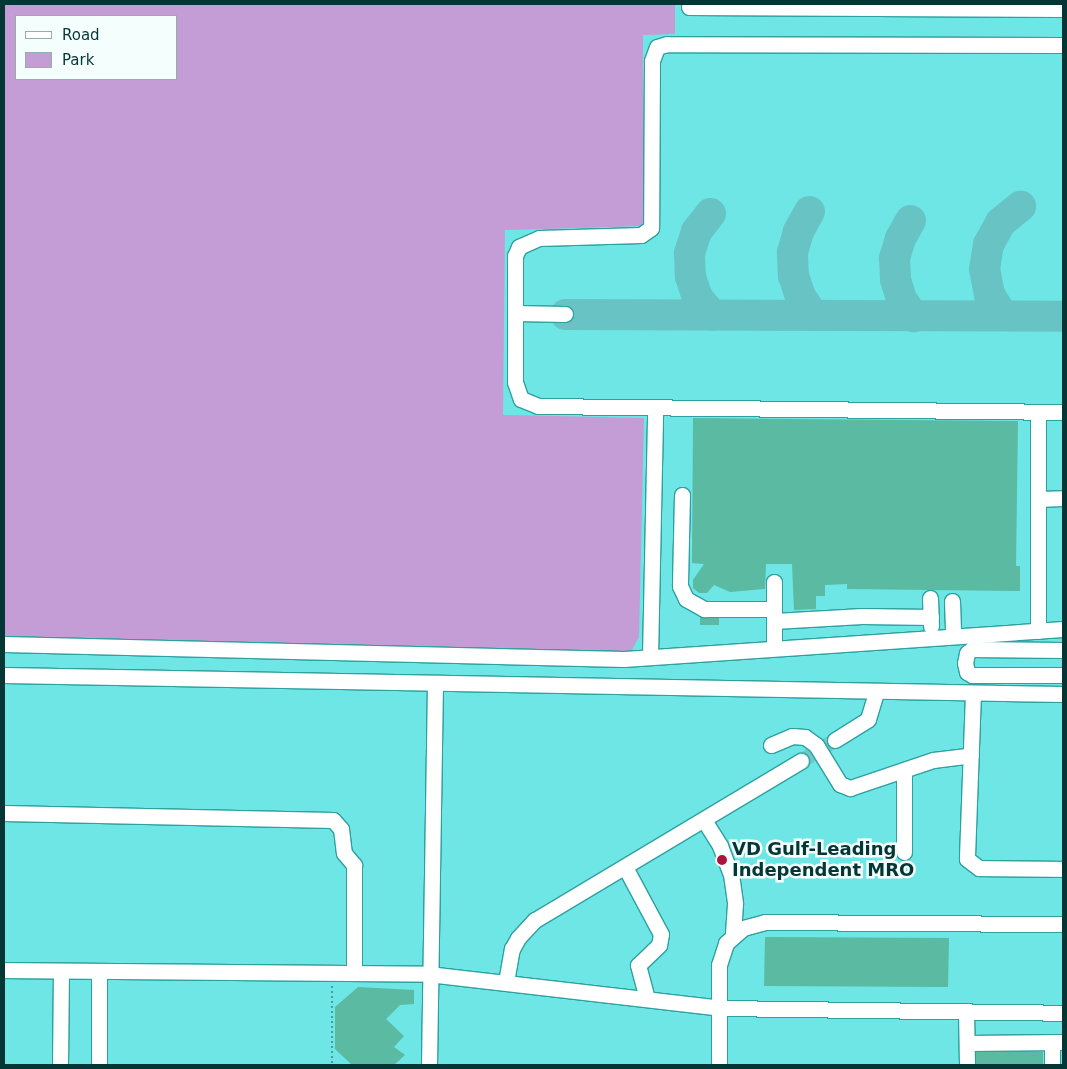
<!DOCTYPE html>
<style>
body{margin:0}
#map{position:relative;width:1067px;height:1069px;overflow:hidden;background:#86efef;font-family:"DejaVu Sans",sans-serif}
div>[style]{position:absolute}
.built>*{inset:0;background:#6de6e5}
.green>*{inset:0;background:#c49cd6}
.taxiway>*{height:31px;margin:-15.5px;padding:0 15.5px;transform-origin:15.5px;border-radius:15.5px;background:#68c4c4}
.building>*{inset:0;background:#5abaa2}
.minor-tunnel>*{height:15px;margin-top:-7.5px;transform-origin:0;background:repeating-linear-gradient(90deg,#6ccaca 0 15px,transparent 0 23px)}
.path>*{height:2px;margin-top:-1px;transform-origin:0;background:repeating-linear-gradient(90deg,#4b9c9c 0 2.5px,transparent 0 5px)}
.roads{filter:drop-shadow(1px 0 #2da0a0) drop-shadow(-1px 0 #2da0a0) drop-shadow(0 1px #2da0a0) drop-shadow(0 -1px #2da0a0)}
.minor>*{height:15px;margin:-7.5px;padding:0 7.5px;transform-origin:7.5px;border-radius:7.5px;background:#fff}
.dots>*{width:14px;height:14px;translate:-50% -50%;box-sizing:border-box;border:2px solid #f4fefd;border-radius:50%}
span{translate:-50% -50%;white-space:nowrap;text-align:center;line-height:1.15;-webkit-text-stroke:5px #f4fefd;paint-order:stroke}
.poi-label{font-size:18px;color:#043636;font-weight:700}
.left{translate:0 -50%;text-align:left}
.frame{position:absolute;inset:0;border:5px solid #043636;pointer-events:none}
.legend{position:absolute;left:15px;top:15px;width:162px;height:65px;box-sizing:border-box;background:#f4fefd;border:1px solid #94aead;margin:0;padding:6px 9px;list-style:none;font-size:15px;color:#043636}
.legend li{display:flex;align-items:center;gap:10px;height:25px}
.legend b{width:25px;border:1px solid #94aead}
</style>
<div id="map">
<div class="built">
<i style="clip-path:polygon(evenodd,4px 4px,1063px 4px,1063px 1065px,4px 1065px,4px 4px,16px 16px,176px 16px,176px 79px,16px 79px,16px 16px)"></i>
</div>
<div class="green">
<i style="clip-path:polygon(evenodd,4px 4px,675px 4px,675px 34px,643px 35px,643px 226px,505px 230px,503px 415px,644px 418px,639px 637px,632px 650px,626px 654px,4px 639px,4px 4px,16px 16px,176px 16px,176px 79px,16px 79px,16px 16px)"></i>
</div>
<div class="taxiway">
<i style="left:809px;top:211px;width:23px;rotate:119deg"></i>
<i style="left:798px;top:231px;width:22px;rotate:106deg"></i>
<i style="left:792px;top:252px;width:23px;rotate:88deg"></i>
<i style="left:793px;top:275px;width:22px;rotate:72deg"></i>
<i style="left:800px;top:296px;width:23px;rotate:56deg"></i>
<i style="left:710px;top:213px;width:23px;rotate:128deg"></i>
<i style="left:696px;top:231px;width:23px;rotate:108deg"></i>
<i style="left:689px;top:253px;width:23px;rotate:88deg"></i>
<i style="left:690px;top:276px;width:22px;rotate:72deg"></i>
<i style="left:697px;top:297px;width:23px;rotate:50deg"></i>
<i style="left:910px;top:220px;width:21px;rotate:119deg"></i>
<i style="left:900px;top:238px;width:21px;rotate:107deg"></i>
<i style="left:894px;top:258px;width:21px;rotate:87deg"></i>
<i style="left:895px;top:279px;width:21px;rotate:73deg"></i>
<i style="left:901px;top:299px;width:21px;rotate:55deg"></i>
<i style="left:565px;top:314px;width:498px;rotate:0.2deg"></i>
<i style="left:1002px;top:315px;width:25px;rotate:-122deg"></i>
<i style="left:989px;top:294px;width:25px;rotate:-101deg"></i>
<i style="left:984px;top:269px;width:25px;rotate:-81deg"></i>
<i style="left:988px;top:244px;width:25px;rotate:-61deg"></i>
<i style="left:1000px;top:222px;width:26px;rotate:-39deg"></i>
</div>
<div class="building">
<i style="clip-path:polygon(693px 418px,1018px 421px,1016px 566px,1020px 566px,1020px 591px,847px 589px,847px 584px,825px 585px,825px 596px,816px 596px,816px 609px,794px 610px,792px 564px,766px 564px,765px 589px,730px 592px,714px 585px,707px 593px,699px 593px,693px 588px,693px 580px,704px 564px,692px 563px)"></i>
<i style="clip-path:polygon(700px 617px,719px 618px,719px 625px,700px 625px)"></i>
<i style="clip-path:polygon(765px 937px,949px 938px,948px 987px,764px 986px)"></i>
<i style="clip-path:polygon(358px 987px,414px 990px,414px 1004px,400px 1005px,386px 1019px,404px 1036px,394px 1047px,405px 1055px,394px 1065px,352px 1065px,335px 1049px,335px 1007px)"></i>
<i style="clip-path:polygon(976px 1052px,1043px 1052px,1043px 1065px,976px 1065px)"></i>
</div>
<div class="minor-tunnel">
<i style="left:801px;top:761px;width:40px;rotate:-32deg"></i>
</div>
<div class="path">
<i style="left:332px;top:986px;width:79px;rotate:90deg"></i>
</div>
<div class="roads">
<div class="minor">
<i style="left:689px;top:7px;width:374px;rotate:0.3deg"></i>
<i style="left:1063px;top:45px;width:396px;rotate:-179.9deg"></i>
<i style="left:667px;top:44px;width:10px;rotate:163deg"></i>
<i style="left:657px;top:47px;width:15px;rotate:110deg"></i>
<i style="left:652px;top:61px;width:167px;rotate:90.3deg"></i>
<i style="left:651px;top:228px;width:12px;rotate:145deg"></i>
<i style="left:641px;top:235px;width:102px;rotate:178.3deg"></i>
<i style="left:539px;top:238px;width:22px;rotate:156deg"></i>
<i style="left:519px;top:247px;width:10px;rotate:114deg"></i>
<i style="left:515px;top:256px;width:126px;rotate:90deg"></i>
<i style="left:515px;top:382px;width:18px;rotate:71deg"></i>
<i style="left:521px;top:399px;width:18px;rotate:22deg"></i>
<i style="left:538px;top:406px;width:525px;rotate:0.65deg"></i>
<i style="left:515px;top:313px;width:50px;rotate:1.1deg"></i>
<i style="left:1038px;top:412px;width:219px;rotate:90deg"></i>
<i style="left:682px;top:495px;width:91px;rotate:91.3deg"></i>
<i style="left:680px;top:586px;width:14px;rotate:65deg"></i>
<i style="left:686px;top:599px;width:21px;rotate:29deg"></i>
<i style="left:704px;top:609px;width:70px"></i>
<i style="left:1038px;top:499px;width:25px;rotate:-2deg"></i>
<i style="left:774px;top:582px;width:66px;rotate:90deg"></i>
<i style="left:930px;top:598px;width:28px;rotate:88deg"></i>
<i style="left:952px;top:601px;width:35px;rotate:88deg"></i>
<i style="left:774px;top:621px;width:88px;rotate:-3.3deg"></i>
<i style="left:862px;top:616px;width:69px;rotate:0.8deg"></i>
<i style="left:4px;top:644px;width:620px;rotate:1.39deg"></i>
<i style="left:624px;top:659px;width:440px;rotate:-3.9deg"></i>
<i style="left:1063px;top:650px;width:91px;rotate:-179.4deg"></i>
<i style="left:972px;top:649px;width:6px;rotate:141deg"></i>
<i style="left:967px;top:653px;width:10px;rotate:101deg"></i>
<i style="left:965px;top:663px;width:9px;rotate:77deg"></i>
<i style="left:967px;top:672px;width:6px;rotate:31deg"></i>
<i style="left:972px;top:675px;width:91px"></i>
<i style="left:650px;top:657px;width:249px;rotate:-88.8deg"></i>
<i style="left:4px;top:675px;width:1059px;rotate:1.03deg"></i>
<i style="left:973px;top:693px;width:166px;rotate:92.1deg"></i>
<i style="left:967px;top:859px;width:15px;rotate:37deg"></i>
<i style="left:979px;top:868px;width:84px;rotate:0.7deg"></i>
<i style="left:835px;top:740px;width:39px;rotate:-32deg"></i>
<i style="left:868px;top:719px;width:27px;rotate:-73deg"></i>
<i style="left:771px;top:745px;width:23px;rotate:-23deg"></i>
<i style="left:792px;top:736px;width:13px;rotate:4deg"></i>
<i style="left:805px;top:737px;width:14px;rotate:36deg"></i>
<i style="left:816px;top:745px;width:46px;rotate:58.4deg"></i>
<i style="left:840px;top:784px;width:11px;rotate:22deg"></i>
<i style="left:850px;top:788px;width:88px;rotate:-18.6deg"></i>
<i style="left:933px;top:760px;width:38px;rotate:-7deg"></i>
<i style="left:904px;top:771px;width:81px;rotate:90deg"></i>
<i style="left:4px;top:813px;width:329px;rotate:1.2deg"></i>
<i style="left:333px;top:820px;width:12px;rotate:48deg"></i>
<i style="left:341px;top:829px;width:24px;rotate:83deg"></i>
<i style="left:344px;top:853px;width:16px;rotate:50deg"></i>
<i style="left:354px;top:865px;width:108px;rotate:90deg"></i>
<i style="left:704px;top:820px;width:31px;rotate:58deg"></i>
<i style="left:720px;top:846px;width:30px;rotate:69deg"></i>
<i style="left:731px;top:874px;width:30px;rotate:82deg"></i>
<i style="left:735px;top:904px;width:30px;rotate:94deg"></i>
<i style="left:625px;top:867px;width:76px;rotate:61.8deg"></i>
<i style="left:661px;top:934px;width:11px;rotate:100deg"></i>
<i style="left:659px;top:945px;width:29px;rotate:136deg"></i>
<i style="left:638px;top:965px;width:34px;rotate:75deg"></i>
<i style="left:4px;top:970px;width:424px;rotate:0.5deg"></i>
<i style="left:428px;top:974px;width:294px;rotate:6.6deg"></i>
<i style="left:720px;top:1008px;width:343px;rotate:0.8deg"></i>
<i style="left:506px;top:982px;width:34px;rotate:-80deg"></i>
<i style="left:512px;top:949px;width:13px;rotate:-61deg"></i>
<i style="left:518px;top:938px;width:25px;rotate:-47deg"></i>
<i style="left:535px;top:920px;width:310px;rotate:-30.9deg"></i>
<i style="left:966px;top:1012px;width:53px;rotate:88.9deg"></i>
<i style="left:967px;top:1043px;width:96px;rotate:-0.6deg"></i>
<i style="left:60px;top:1065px;width:94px;rotate:-89.4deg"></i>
<i style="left:99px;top:1065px;width:93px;rotate:-90deg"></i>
<i style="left:429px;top:1065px;width:380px;rotate:-89.1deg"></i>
<i style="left:719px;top:1065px;width:100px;rotate:-90deg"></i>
<i style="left:719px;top:965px;width:23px;rotate:-72deg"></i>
<i style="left:726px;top:943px;width:23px;rotate:-41deg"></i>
<i style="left:743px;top:928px;width:23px;rotate:-15deg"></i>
<i style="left:765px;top:922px;width:298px;rotate:0.4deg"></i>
<i style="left:1052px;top:1065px;width:23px;rotate:-90deg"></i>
</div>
</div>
<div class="dots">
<i style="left:722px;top:860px;background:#ab153b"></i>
</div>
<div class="poi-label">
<span class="left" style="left:732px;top:860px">VD Gulf-Leading<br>Independent MRO</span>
</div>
<div class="frame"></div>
<ul class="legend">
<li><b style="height:6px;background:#fff"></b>Road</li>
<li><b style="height:14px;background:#c49cd6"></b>Park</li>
</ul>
</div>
